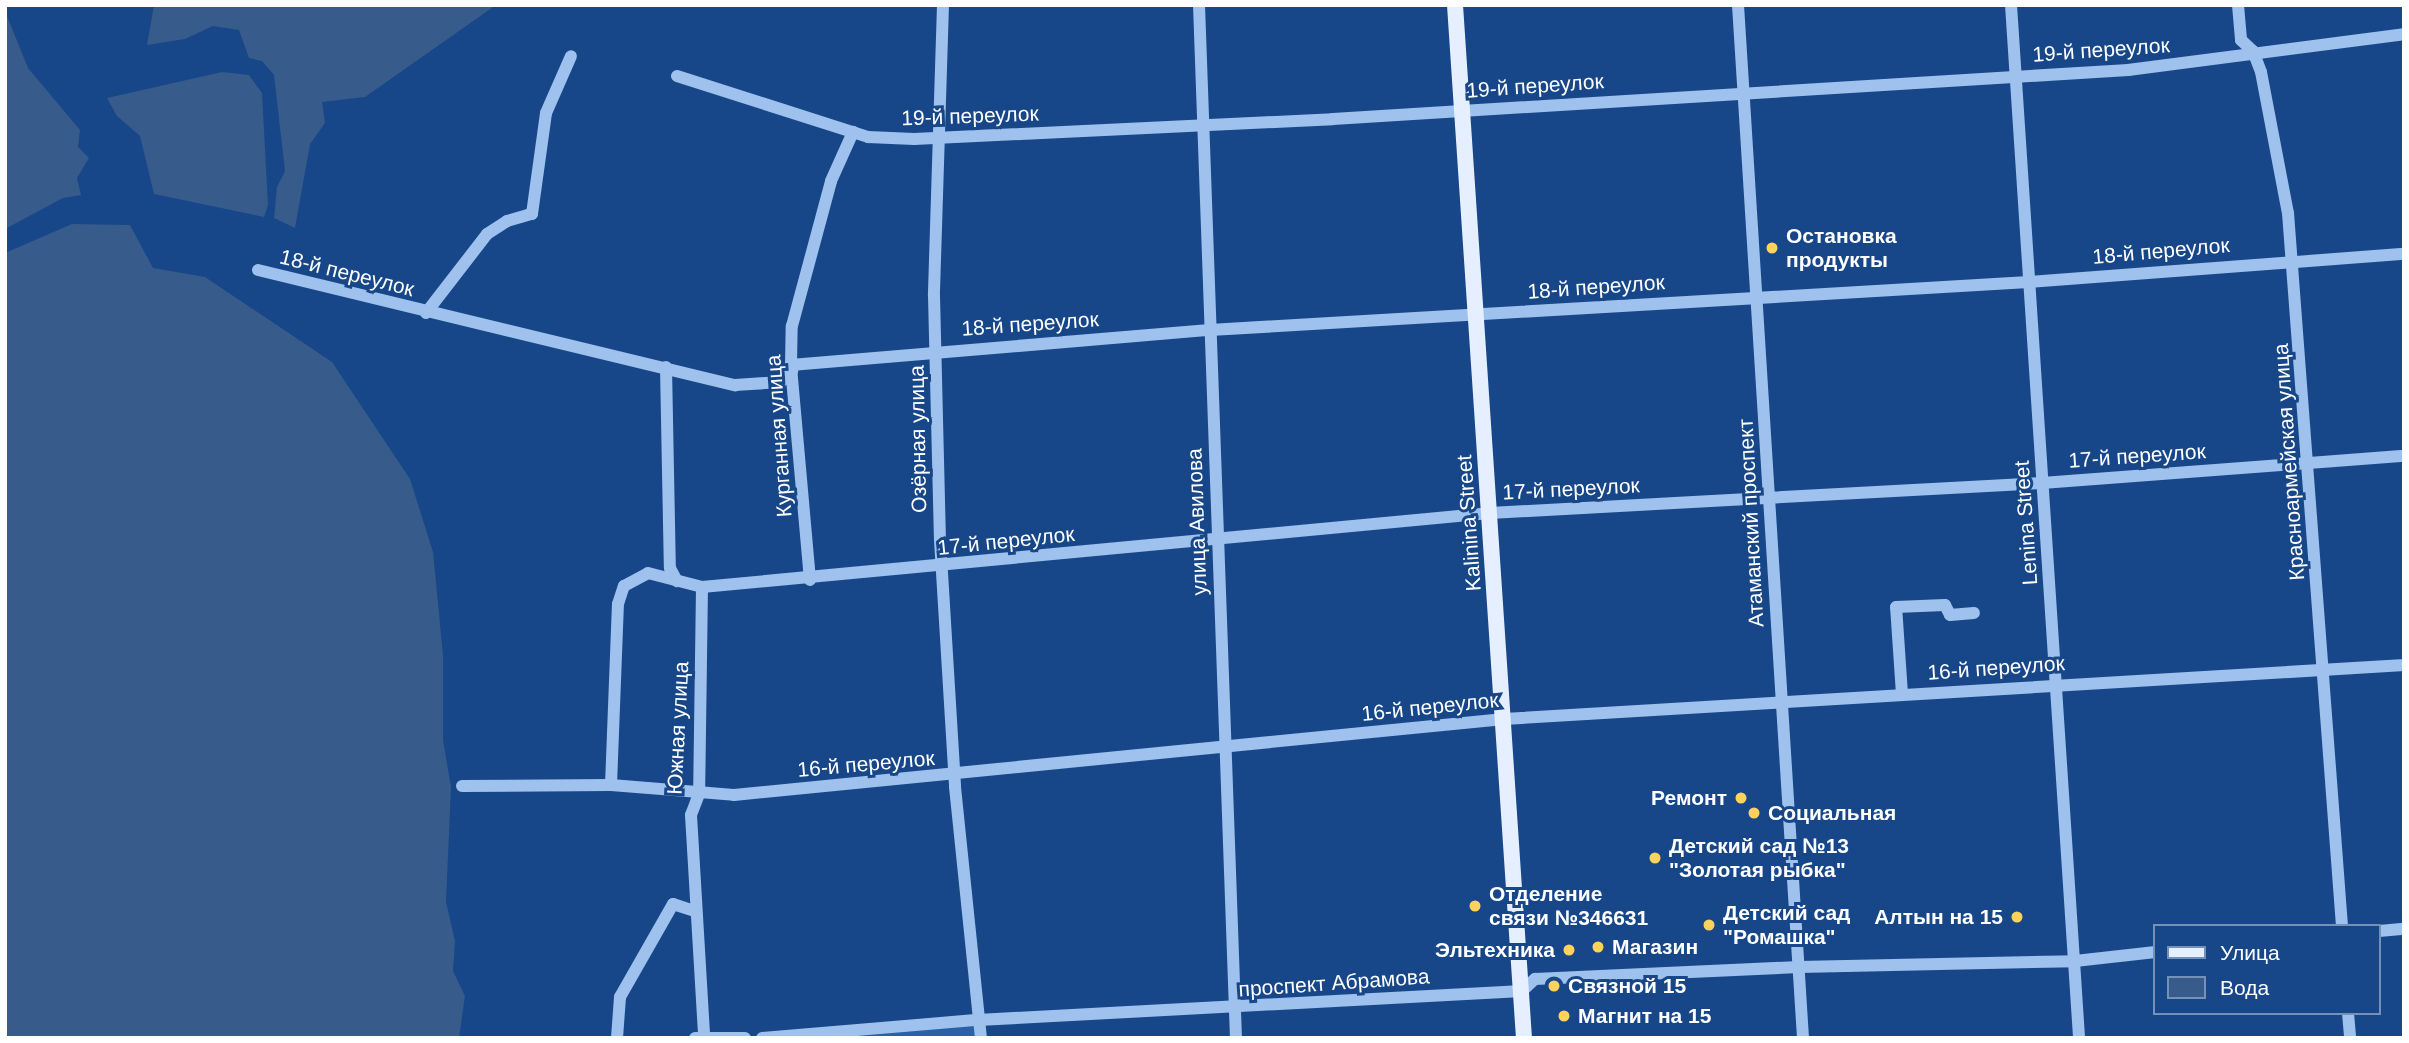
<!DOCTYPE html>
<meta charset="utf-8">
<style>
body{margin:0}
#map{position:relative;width:2409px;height:1043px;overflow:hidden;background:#174788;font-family:Arial,sans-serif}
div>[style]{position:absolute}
.green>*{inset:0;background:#2960a7}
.water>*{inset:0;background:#375b8b}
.minor>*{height:12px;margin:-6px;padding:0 6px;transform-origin:6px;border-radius:6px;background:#9ec1ee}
.major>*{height:16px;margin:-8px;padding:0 8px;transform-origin:8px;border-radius:8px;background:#e5efff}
.dots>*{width:19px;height:19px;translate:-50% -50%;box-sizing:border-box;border:4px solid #174788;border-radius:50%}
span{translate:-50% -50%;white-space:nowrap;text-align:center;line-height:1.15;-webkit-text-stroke:6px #174788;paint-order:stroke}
.street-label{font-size:21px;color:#fff}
.poi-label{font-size:21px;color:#fff;font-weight:700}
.left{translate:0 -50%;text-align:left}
.right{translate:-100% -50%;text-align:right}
.frame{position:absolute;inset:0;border:7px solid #fff;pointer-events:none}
.legend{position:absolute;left:2153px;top:924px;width:228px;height:91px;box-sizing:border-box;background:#174788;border:2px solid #7491b8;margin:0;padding:9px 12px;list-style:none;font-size:21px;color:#fff}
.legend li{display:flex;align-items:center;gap:14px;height:35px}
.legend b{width:35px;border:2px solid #7491b8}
</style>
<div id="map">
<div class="green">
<i style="clip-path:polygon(977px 1026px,978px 1038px,835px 1038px)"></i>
</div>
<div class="water">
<i style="clip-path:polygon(154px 5px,496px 5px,365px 97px,322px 102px,325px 123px,310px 144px,295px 228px,274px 218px,277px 187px,285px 171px,274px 75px,262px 61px,249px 58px,239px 30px,213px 26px,185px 39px,147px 45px)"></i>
<i style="clip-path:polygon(5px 11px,28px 68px,80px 130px,78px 147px,89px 158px,77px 178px,81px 195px,63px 198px,5px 229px)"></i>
<i style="clip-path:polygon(222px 72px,249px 75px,262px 93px,268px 205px,264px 217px,154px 194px,140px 136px,117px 116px,107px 98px)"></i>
<i style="clip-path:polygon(72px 224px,130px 225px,153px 268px,205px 277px,332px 362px,410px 479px,433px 552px,443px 655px,443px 740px,451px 787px,446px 902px,455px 941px,453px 971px,465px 996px,459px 1038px,5px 1038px,5px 253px)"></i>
</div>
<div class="minor">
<i style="left:943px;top:5px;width:291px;rotate:91.8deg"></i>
<i style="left:934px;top:296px;width:244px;rotate:88.6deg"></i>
<i style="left:940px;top:540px;width:247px;rotate:86.5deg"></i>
<i style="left:955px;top:787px;width:252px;rotate:84.1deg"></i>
<i style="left:1199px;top:5px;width:1034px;rotate:87.95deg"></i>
<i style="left:1738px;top:5px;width:1035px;rotate:86.4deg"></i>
<i style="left:2011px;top:5px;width:1035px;rotate:86.23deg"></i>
<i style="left:2238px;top:5px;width:35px;rotate:85deg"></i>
<i style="left:2241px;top:40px;width:16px;rotate:43deg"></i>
<i style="left:2253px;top:51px;width:22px;rotate:69deg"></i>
<i style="left:2261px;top:72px;width:144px;rotate:79.2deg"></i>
<i style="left:2288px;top:213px;width:715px;rotate:85.67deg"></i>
<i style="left:677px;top:76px;width:201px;rotate:17.7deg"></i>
<i style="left:868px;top:137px;width:46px;rotate:2.5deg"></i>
<i style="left:914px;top:139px;width:419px;rotate:-2.7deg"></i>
<i style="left:1333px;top:119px;width:797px;rotate:-3.53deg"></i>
<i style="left:2128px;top:70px;width:278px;rotate:-7.4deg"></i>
<i style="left:258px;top:270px;width:491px;rotate:13.6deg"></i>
<i style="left:735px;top:385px;width:46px;rotate:-3.7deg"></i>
<i style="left:781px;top:382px;width:16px;rotate:-45deg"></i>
<i style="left:426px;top:313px;width:100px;rotate:-52.3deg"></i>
<i style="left:487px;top:234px;width:24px;rotate:-33deg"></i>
<i style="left:507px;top:221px;width:26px;rotate:-16deg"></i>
<i style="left:532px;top:214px;width:102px;rotate:-82.1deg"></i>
<i style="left:546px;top:113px;width:62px;rotate:-66.3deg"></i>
<i style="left:791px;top:365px;width:420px;rotate:-4.8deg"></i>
<i style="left:1210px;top:330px;width:820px;rotate:-3.35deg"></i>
<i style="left:2029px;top:282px;width:376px;rotate:-4.3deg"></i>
<i style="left:666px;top:367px;width:201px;rotate:88.9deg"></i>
<i style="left:670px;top:568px;width:15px;rotate:62deg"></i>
<i style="left:810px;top:580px;width:216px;rotate:-95.1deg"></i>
<i style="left:791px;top:365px;width:39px;rotate:-89deg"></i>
<i style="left:792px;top:326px;width:150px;rotate:-74.9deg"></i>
<i style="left:831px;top:181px;width:54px;rotate:-65.8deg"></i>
<i style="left:702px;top:587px;width:207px;rotate:90.8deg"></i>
<i style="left:699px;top:794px;width:22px;rotate:111deg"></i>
<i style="left:691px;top:815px;width:222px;rotate:86.6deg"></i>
<i style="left:1902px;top:694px;width:87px;rotate:-93.9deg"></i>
<i style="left:1896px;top:607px;width:49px;rotate:-2.3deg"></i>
<i style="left:1945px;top:605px;width:11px;rotate:63deg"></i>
<i style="left:1950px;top:615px;width:24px;rotate:-5deg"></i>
<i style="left:611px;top:785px;width:181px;rotate:-87.8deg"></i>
<i style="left:618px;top:604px;width:19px;rotate:-72deg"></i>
<i style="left:624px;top:586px;width:27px;rotate:-28deg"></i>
<i style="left:648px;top:573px;width:56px;rotate:14.5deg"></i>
<i style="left:702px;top:587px;width:791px;rotate:-5.36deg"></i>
<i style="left:1490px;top:513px;width:553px;rotate:-3.11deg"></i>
<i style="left:2042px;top:483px;width:363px;rotate:-4.3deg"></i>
<i style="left:462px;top:786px;width:149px;rotate:-0.4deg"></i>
<i style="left:611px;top:785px;width:123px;rotate:4.6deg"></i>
<i style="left:734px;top:795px;width:774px;rotate:-5.64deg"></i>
<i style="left:1504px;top:719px;width:902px;rotate:-3.43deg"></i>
<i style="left:2379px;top:931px;width:25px;rotate:-5deg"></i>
<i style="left:2348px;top:1013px;width:25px;rotate:85deg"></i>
<i style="left:617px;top:1038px;width:41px;rotate:-85.8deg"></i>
<i style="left:620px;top:997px;width:107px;rotate:-60.3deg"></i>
<i style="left:673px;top:904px;width:23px;rotate:18deg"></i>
<i style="left:695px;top:1038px;width:50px"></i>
<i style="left:762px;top:1038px;width:217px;rotate:-4.8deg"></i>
<i style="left:978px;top:1020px;width:545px;rotate:-3.05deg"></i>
<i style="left:1522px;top:991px;width:18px;rotate:-43deg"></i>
<i style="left:1535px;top:979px;width:264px;rotate:-2.6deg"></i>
<i style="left:1799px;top:967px;width:276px;rotate:-1.2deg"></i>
<i style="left:2075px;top:961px;width:81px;rotate:-6.4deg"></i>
</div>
<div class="major">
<i style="left:1455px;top:5px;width:1035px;rotate:86.18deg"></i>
</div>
<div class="dots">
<i style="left:1772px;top:248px;background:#ffd25b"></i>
<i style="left:1741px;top:798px;background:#ffd25b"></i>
<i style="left:1754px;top:813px;background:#ffd25b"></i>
<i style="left:1655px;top:858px;background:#ffd25b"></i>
<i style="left:1475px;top:906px;background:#ffd25b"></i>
<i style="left:2017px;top:917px;background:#ffd25b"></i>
<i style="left:1709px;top:925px;background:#ffd25b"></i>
<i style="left:1598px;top:947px;background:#ffd25b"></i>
<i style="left:1569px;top:950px;background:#ffd25b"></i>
<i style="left:1554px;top:986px;background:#ffd25b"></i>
<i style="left:1564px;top:1016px;background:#ffd25b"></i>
</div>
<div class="street-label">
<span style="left:2101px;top:50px;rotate:-4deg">19-й переулок</span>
<span style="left:1535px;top:86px;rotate:-4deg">19-й переулок</span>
<span style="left:970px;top:116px;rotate:-2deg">19-й переулок</span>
<span style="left:2161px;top:251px;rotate:-5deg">18-й переулок</span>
<span style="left:347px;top:273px;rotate:14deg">18-й переулок</span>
<span style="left:1596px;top:287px;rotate:-4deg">18-й переулок</span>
<span style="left:1030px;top:324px;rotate:-4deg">18-й переулок</span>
<span style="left:779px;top:436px;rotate:-94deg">Курганная улица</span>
<span style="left:918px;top:439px;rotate:-91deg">Озёрная улица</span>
<span style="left:2137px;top:456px;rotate:-4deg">17-й переулок</span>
<span style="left:2289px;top:462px;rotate:-94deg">Красноармейская улица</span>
<span style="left:1571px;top:489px;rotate:-3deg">17-й переулок</span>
<span style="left:1197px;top:522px;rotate:-92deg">улица Авилова</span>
<span style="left:1469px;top:523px;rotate:-94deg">Kalinina Street</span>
<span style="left:1751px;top:523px;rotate:-93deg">Атаманский проспект</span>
<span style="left:2026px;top:523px;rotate:-94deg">Lenina Street</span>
<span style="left:1006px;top:541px;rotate:-6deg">17-й переулок</span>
<span style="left:1996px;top:668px;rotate:-4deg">16-й переулок</span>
<span style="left:1430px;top:707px;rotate:-6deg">16-й переулок</span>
<span style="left:678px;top:728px;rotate:-87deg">Южная улица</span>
<span style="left:866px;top:764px;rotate:-5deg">16-й переулок</span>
<span style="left:1334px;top:983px;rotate:-4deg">проспект Абрамова</span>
</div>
<div class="poi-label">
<span class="left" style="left:1786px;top:248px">Остановка<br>продукты</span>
<span class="right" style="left:1727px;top:798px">Ремонт</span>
<span class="left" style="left:1768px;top:813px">Социальная</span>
<span class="left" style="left:1669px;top:858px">Детский сад №13<br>"Золотая рыбка"</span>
<span class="left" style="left:1489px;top:906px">Отделение<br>связи №346631</span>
<span class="left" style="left:1723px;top:925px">Детский сад<br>"Ромашка"</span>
<span class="right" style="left:2003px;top:917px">Алтын на 15</span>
<span class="left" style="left:1612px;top:947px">Магазин</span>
<span class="right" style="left:1555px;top:950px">Эльтехника</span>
<span class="left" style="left:1568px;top:986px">Связной 15</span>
<span class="left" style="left:1578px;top:1016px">Магнит на 15</span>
</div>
<div class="frame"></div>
<ul class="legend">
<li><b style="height:9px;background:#e5efff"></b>Улица</li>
<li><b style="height:19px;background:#375b8b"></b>Вода</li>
</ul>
</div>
